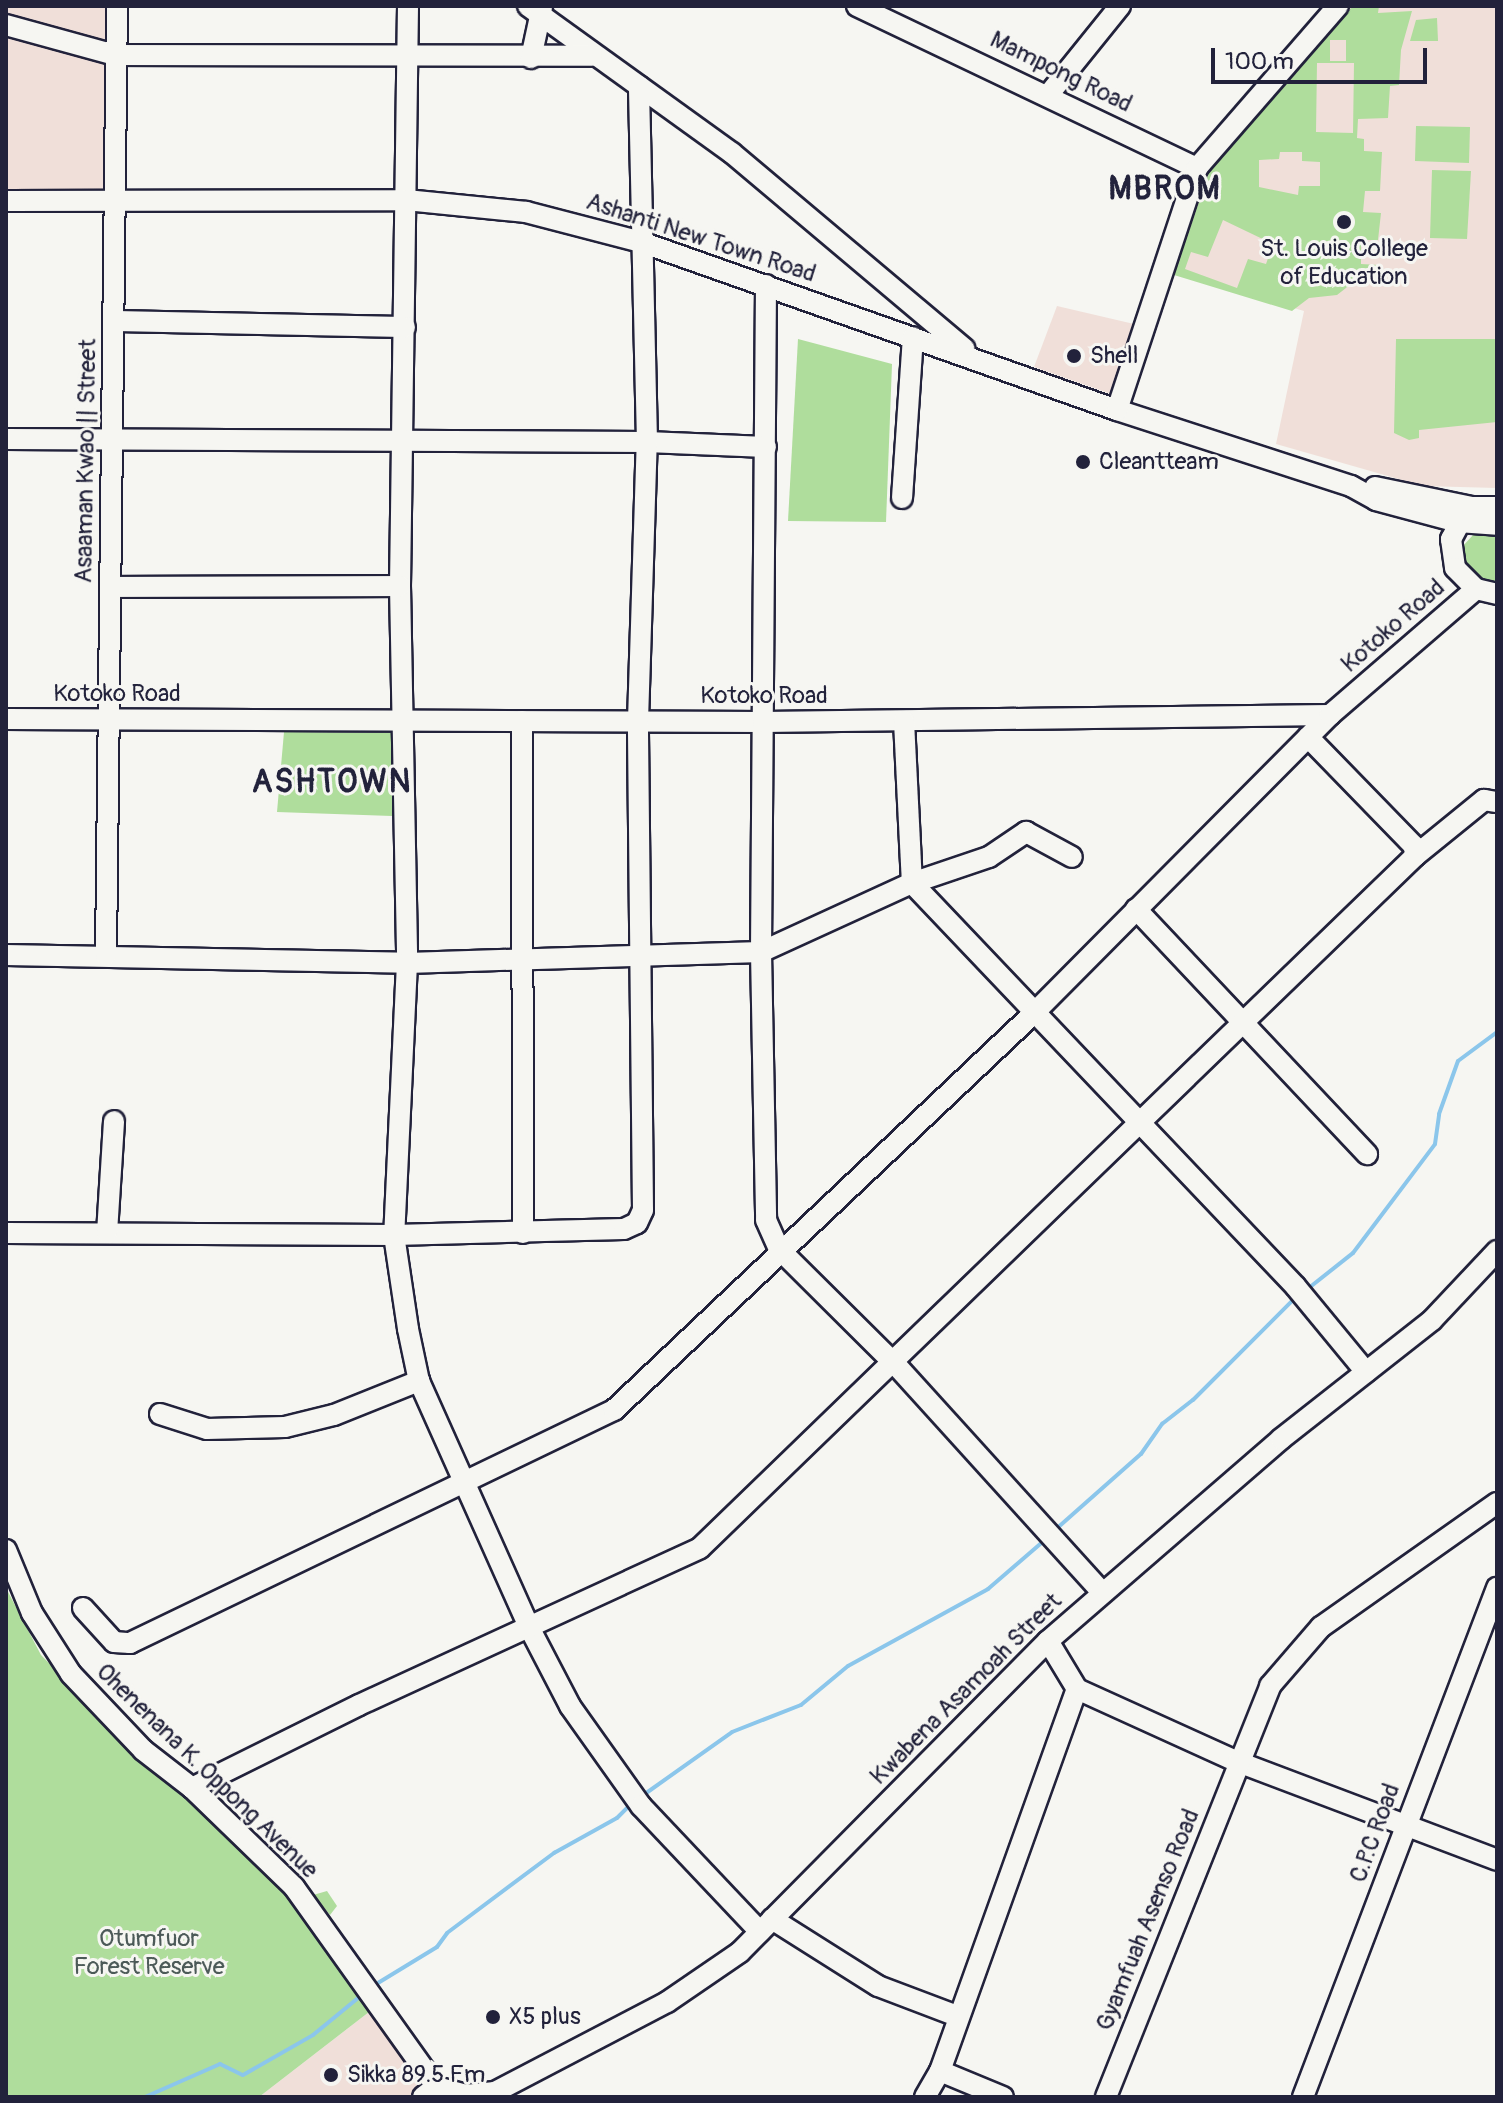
<!DOCTYPE html>
<style>
body{margin:0}
#map{position:relative;width:1503px;height:2103px;overflow:hidden;background:#f6f6f2;font-family:Pangolin,sans-serif}
div>[style]{position:absolute}
.built>*{inset:0;background:#f0dfd9}
.green>*{inset:0;background:#afdd9c}
.stream>*{height:4px;margin:-2px;padding:0 2px;transform-origin:2px;border-radius:2px;background:#8bc6eb}
.roads{filter:drop-shadow(2px 0 #22223b) drop-shadow(-2px 0 #22223b) drop-shadow(0 2px #22223b) drop-shadow(0 -2px #22223b)}
.minor>*{height:20px;margin:-10px;padding:0 10px;transform-origin:10px;border-radius:10px;background:#f6f6f2}
.dots>*{width:22px;height:22px;translate:-50% -50%;box-sizing:border-box;border:4px solid #f6f6f2;border-radius:50%}
span{translate:-50% -50%;white-space:nowrap;text-align:center;line-height:1.15;-webkit-text-stroke:6px #f6f6f2;paint-order:stroke}
.street-label{font-size:24px;color:#22223b}
.poi-label{font-size:24px;color:#22223b}
.left{translate:0 -50%;text-align:left}
.park-label{font-size:24px;color:#4c5a58}
.district-label{font-size:32px;color:#22223b;font-weight:700;letter-spacing:2px}
.frame{position:absolute;inset:0;border:8px solid #22223b;pointer-events:none}
.scale{position:absolute;left:1211px;top:48px;width:216px;height:36px;box-sizing:border-box;border:4px solid #22223b;border-top:0;padding-left:10px;font-size:24px;line-height:28px;white-space:nowrap;color:#22223b;-webkit-text-stroke:6px #f6f6f2;paint-order:stroke}
</style>
<div id="map">
<div class="built">
<i style="clip-path:polygon(6px 6px,125px 6px,119px 209px,6px 208px)"></i>
<i style="clip-path:polygon(1350px 6px,1497px 6px,1497px 488px,1423px 486px,1276px 444px,1304px 311px,1173px 272px,1207px 172px)"></i>
<i style="clip-path:polygon(1057px 306px,1134px 324px,1111px 394px,1034px 367px)"></i>
<i style="clip-path:polygon(369px 2012px,430px 2097px,259px 2097px)"></i>
</div>
<div class="green">
<i style="clip-path:polygon(evenodd,1353px 6px,1379px 6px,1378px 13px,1412px 11px,1401px 50px,1399px 85px,1390px 86px,1388px 118px,1358px 119px,1357px 138px,1364px 139px,1364px 151px,1382px 152px,1380px 191px,1365px 191px,1363px 212px,1381px 213px,1378px 240px,1361px 240px,1361px 264px,1378px 265px,1378px 282px,1355px 281px,1337px 295px,1309px 298px,1292px 311px,1174px 275px,1209px 172px,1353px 6px,1330px 40px,1346px 40px,1346px 61px,1330px 61px,1330px 40px,1353px 6px,1317px 63px,1354px 63px,1353px 133px,1316px 132px,1317px 63px,1353px 6px,1280px 152px,1302px 152px,1302px 161px,1320px 162px,1320px 186px,1299px 186px,1298px 195px,1259px 187px,1259px 160px,1279px 159px,1280px 152px,1353px 6px,1223px 220px,1273px 244px,1266px 264px,1248px 259px,1237px 288px,1185px 269px,1191px 252px,1208px 257px,1223px 220px,1353px 6px,1322px 241px,1348px 242px,1349px 250px,1322px 250px,1322px 241px)"></i>
<i style="clip-path:polygon(1437px 18px,1438px 41px,1410px 41px,1416px 20px)"></i>
<i style="clip-path:polygon(1416px 126px,1470px 127px,1469px 163px,1415px 161px)"></i>
<i style="clip-path:polygon(1432px 170px,1471px 171px,1467px 239px,1430px 238px)"></i>
<i style="clip-path:polygon(798px 339px,892px 364px,886px 522px,788px 521px)"></i>
<i style="clip-path:polygon(1396px 339px,1497px 339px,1497px 422px,1419px 430px,1419px 438px,1409px 440px,1394px 433px)"></i>
<i style="clip-path:polygon(1473px 535px,1497px 536px,1497px 581px,1480px 581px,1464px 565px,1462px 547px)"></i>
<i style="clip-path:polygon(284px 732px,392px 733px,392px 816px,277px 812px)"></i>
<i style="clip-path:polygon(6px 1588px,41px 1655px,158px 1774px,219px 1819px,283px 1887px,369px 2012px,259px 2097px,6px 2097px)"></i>
<i style="clip-path:polygon(327px 1891px,337px 1906px,330px 1915px,313px 1895px)"></i>
</div>
<div class="stream">
<i style="left:1305px;top:1291px;width:61px;rotate:-38.4deg"></i>
<i style="left:1353px;top:1253px;width:136px;rotate:-53deg"></i>
<i style="left:1435px;top:1144px;width:30px;rotate:-82deg"></i>
<i style="left:1439px;top:1114px;width:56px;rotate:-70.3deg"></i>
<i style="left:1458px;top:1061px;width:49px;rotate:-36.6deg"></i>
<i style="left:1055px;top:1530px;width:115px;rotate:-41.5deg"></i>
<i style="left:1141px;top:1454px;width:37px;rotate:-55deg"></i>
<i style="left:1162px;top:1424px;width:39px;rotate:-38deg"></i>
<i style="left:1193px;top:1400px;width:144px;rotate:-45deg"></i>
<i style="left:642px;top:1796px;width:110px;rotate:-35.4deg"></i>
<i style="left:732px;top:1732px;width:74px;rotate:-21.4deg"></i>
<i style="left:801px;top:1705px;width:61px;rotate:-39.7deg"></i>
<i style="left:848px;top:1666px;width:160px;rotate:-28.8deg"></i>
<i style="left:988px;top:1589px;width:77px;rotate:-40.8deg"></i>
<i style="left:373px;top:1986px;width:75px;rotate:-31.4deg"></i>
<i style="left:437px;top:1947px;width:17px;rotate:-54deg"></i>
<i style="left:447px;top:1933px;width:134px;rotate:-36.8deg"></i>
<i style="left:554px;top:1853px;width:72px;rotate:-29.1deg"></i>
<i style="left:617px;top:1818px;width:21px;rotate:-45deg"></i>
<i style="left:145px;top:2097px;width:82px;rotate:-23.7deg"></i>
<i style="left:220px;top:2064px;width:25px;rotate:26deg"></i>
<i style="left:243px;top:2075px;width:81px;rotate:-29.7deg"></i>
<i style="left:313px;top:2035px;width:65px;rotate:-39.4deg"></i>
</div>
<div class="roads">
<div class="minor">
<i style="left:408px;top:6px;width:580px;rotate:90.79deg"></i>
<i style="left:400px;top:586px;width:377px;rotate:88.9deg"></i>
<i style="left:407px;top:963px;width:272px;rotate:92.7deg"></i>
<i style="left:394px;top:1235px;width:95px;rotate:81.5deg"></i>
<i style="left:408px;top:1329px;width:53px;rotate:78.1deg"></i>
<i style="left:419px;top:1381px;width:272px;rotate:65.9deg"></i>
<i style="left:530px;top:1629px;width:87px;rotate:62.5deg"></i>
<i style="left:570px;top:1706px;width:123px;rotate:54.6deg"></i>
<i style="left:641px;top:1806px;width:173px;rotate:46.6deg"></i>
<i style="left:528px;top:6px;width:251px;rotate:35.8deg"></i>
<i style="left:732px;top:153px;width:304px;rotate:40.1deg"></i>
<i style="left:857px;top:6px;width:377px;rotate:25.5deg"></i>
<i style="left:6px;top:25px;width:113px;rotate:15.4deg"></i>
<i style="left:115px;top:55px;width:477px;rotate:0.1deg"></i>
<i style="left:531px;top:58px;width:52px;rotate:-77.8deg"></i>
<i style="left:1049px;top:94px;width:113px;rotate:-51.1deg"></i>
<i style="left:6px;top:201px;width:400px;rotate:-0.1deg"></i>
<i style="left:406px;top:200px;width:121px;rotate:5.7deg"></i>
<i style="left:526px;top:212px;width:119px;rotate:14.6deg"></i>
<i style="left:641px;top:242px;width:505px;rotate:19.44deg"></i>
<i style="left:1117px;top:410px;width:246px;rotate:18deg"></i>
<i style="left:1351px;top:486px;width:29px;rotate:29deg"></i>
<i style="left:1376px;top:500px;width:85px;rotate:15deg"></i>
<i style="left:1458px;top:522px;width:39px;rotate:4deg"></i>
<i style="left:766px;top:285px;width:667px;rotate:90.43deg"></i>
<i style="left:761px;top:952px;width:268px;rotate:88.9deg"></i>
<i style="left:766px;top:1220px;width:32px;rotate:66deg"></i>
<i style="left:779px;top:1249px;width:163px;rotate:44.8deg"></i>
<i style="left:895px;top:1364px;width:309px;rotate:47.8deg"></i>
<i style="left:114px;top:321px;width:291px;rotate:1.2deg"></i>
<i style="left:1117px;top:410px;width:255px;rotate:-71.7deg"></i>
<i style="left:1197px;top:168px;width:215px;rotate:-49deg"></i>
<i style="left:6px;top:439px;width:641px;rotate:0.27deg"></i>
<i style="left:647px;top:442px;width:119px;rotate:2.4deg"></i>
<i style="left:1375px;top:487px;width:99px;rotate:11.7deg"></i>
<i style="left:1472px;top:507px;width:25px"></i>
<i style="left:902px;top:498px;width:161px;rotate:-86.1deg"></i>
<i style="left:1465px;top:513px;width:30px;rotate:118deg"></i>
<i style="left:1451px;top:539px;width:29px;rotate:82deg"></i>
<i style="left:1455px;top:568px;width:30px;rotate:45deg"></i>
<i style="left:1476px;top:589px;width:22px;rotate:13deg"></i>
<i style="left:111px;top:587px;width:289px;rotate:-0.2deg"></i>
<i style="left:6px;top:719px;width:757px;rotate:0.23deg"></i>
<i style="left:763px;top:722px;width:567px;rotate:-0.71deg"></i>
<i style="left:522px;top:721px;width:512px;rotate:89.89deg"></i>
<i style="left:904px;top:721px;width:162px;rotate:87.2deg"></i>
<i style="left:912px;top:883px;width:557px;rotate:46.45deg"></i>
<i style="left:1296px;top:1287px;width:110px;rotate:50.5deg"></i>
<i style="left:1308px;top:737px;width:152px;rotate:45.8deg"></i>
<i style="left:1414px;top:846px;width:10px;rotate:84deg"></i>
<i style="left:1136px;top:909px;width:337px;rotate:46.7deg"></i>
<i style="left:6px;top:955px;width:401px;rotate:1.1deg"></i>
<i style="left:407px;top:963px;width:354px;rotate:-1.8deg"></i>
<i style="left:761px;top:952px;width:166px;rotate:-24.6deg"></i>
<i style="left:912px;top:883px;width:81px;rotate:-18.7deg"></i>
<i style="left:989px;top:857px;width:45px;rotate:-34deg"></i>
<i style="left:1026px;top:832px;width:52px;rotate:28.5deg"></i>
<i style="left:106px;top:955px;width:949px;rotate:-89.34deg"></i>
<i style="left:6px;top:1233px;width:388px;rotate:0.3deg"></i>
<i style="left:394px;top:1235px;width:230px;rotate:-1.5deg"></i>
<i style="left:624px;top:1229px;width:14px;rotate:-25deg"></i>
<i style="left:637px;top:1223px;width:14px;rotate:-65deg"></i>
<i style="left:643px;top:1210px;width:489px;rotate:-90.6deg"></i>
<i style="left:638px;top:721px;width:279px;rotate:-88.2deg"></i>
<i style="left:647px;top:442px;width:356px;rotate:-91.3deg"></i>
<i style="left:107px;top:1233px;width:112px;rotate:-86.4deg"></i>
<i style="left:160px;top:1414px;width:49px;rotate:17.7deg"></i>
<i style="left:207px;top:1429px;width:78px;rotate:-1.5deg"></i>
<i style="left:285px;top:1427px;width:50px;rotate:-13.8deg"></i>
<i style="left:334px;top:1415px;width:92px;rotate:-21.8deg"></i>
<i style="left:6px;top:1550px;width:68px;rotate:67.6deg"></i>
<i style="left:32px;top:1613px;width:72px;rotate:57.4deg"></i>
<i style="left:71px;top:1674px;width:105px;rotate:46.5deg"></i>
<i style="left:143px;top:1750px;width:62px;rotate:37.8deg"></i>
<i style="left:192px;top:1788px;width:142px;rotate:44.1deg"></i>
<i style="left:294px;top:1887px;width:258px;rotate:54.5deg"></i>
<i style="left:83px;top:1608px;width:46px;rotate:47.6deg"></i>
<i style="left:114px;top:1642px;width:16px;rotate:4deg"></i>
<i style="left:130px;top:1643px;width:537px;rotate:-25.71deg"></i>
<i style="left:614px;top:1410px;width:579px;rotate:-43.39deg"></i>
<i style="left:1035px;top:1012px;width:419px;rotate:-45.2deg"></i>
<i style="left:1330px;top:715px;width:193px;rotate:-40.8deg"></i>
<i style="left:1048px;top:1641px;width:56px;rotate:58.9deg"></i>
<i style="left:1077px;top:1689px;width:177px;rotate:24.4deg"></i>
<i style="left:1238px;top:1762px;width:277px;rotate:20.7deg"></i>
<i style="left:192px;top:1788px;width:186px;rotate:-26.4deg"></i>
<i style="left:359px;top:1705px;width:375px;rotate:-24.7deg"></i>
<i style="left:700px;top:1548px;width:995px;rotate:-44.06deg"></i>
<i style="left:1415px;top:856px;width:89px;rotate:-39.1deg"></i>
<i style="left:1484px;top:800px;width:13px;rotate:9deg"></i>
<i style="left:772px;top:1919px;width:125px;rotate:32.3deg"></i>
<i style="left:878px;top:1986px;width:85px;rotate:20.8deg"></i>
<i style="left:940px;top:2071px;width:68px;rotate:22.4deg"></i>
<i style="left:423px;top:2097px;width:16px;rotate:-38deg"></i>
<i style="left:436px;top:2087px;width:31px;rotate:15deg"></i>
<i style="left:466px;top:2095px;width:29px;rotate:-6deg"></i>
<i style="left:495px;top:2092px;width:194px;rotate:-27.6deg"></i>
<i style="left:667px;top:2002px;width:88px;rotate:-34.4deg"></i>
<i style="left:740px;top:1952px;width:438px;rotate:-45.3deg"></i>
<i style="left:1048px;top:1641px;width:308px;rotate:-40.9deg"></i>
<i style="left:1281px;top:1439px;width:192px;rotate:-38.2deg"></i>
<i style="left:1432px;top:1320px;width:95px;rotate:-46.7deg"></i>
<i style="left:925px;top:2097px;width:30px;rotate:-60deg"></i>
<i style="left:940px;top:2071px;width:406px;rotate:-70.3deg"></i>
<i style="left:1106px;top:2097px;width:443px;rotate:-68.2deg"></i>
<i style="left:1270px;top:1686px;width:78px;rotate:-49.2deg"></i>
<i style="left:1321px;top:1627px;width:215px;rotate:-35.2deg"></i>
<i style="left:1303px;top:2097px;width:545px;rotate:-69.14deg"></i>
</div>
</div>
<div class="dots">
<i style="left:1344px;top:222px;background:#22223b"></i>
<i style="left:1074px;top:356px;background:#22223b"></i>
<i style="left:1083px;top:462px;background:#22223b"></i>
<i style="left:493px;top:2017px;background:#22223b"></i>
<i style="left:331px;top:2075px;background:#22223b"></i>
</div>
<div class="street-label">
<span style="left:1061px;top:72px;rotate:26deg">Mampong Road</span>
<span style="left:701px;top:238px;rotate:18deg">Ashanti New Town Road</span>
<span style="left:86px;top:461px;rotate:-89deg">Asaaman Kwao || Street</span>
<span style="left:1393px;top:626px;rotate:-41deg">Kotoko Road</span>
<span style="left:117px;top:694px">Kotoko Road</span>
<span style="left:764px;top:696px">Kotoko Road</span>
<span style="left:966px;top:1689px;rotate:-45deg">Kwabena Asamoah Street</span>
<span style="left:207px;top:1771px;rotate:44deg">Ohenenana K. Oppong Avenue</span>
<span style="left:1375px;top:1833px;rotate:-70deg">C.P.C Road</span>
<span style="left:1148px;top:1920px;rotate:-68deg">Gyamfuah Asenso Road</span>
</div>
<div class="poi-label">
<span style="left:1344px;top:263px">St. Louis College<br>of Education</span>
<span class="left" style="left:1090px;top:356px">Shell</span>
<span class="left" style="left:1099px;top:462px">Cleantteam</span>
<span class="left" style="left:509px;top:2017px">X5 plus</span>
<span class="left" style="left:347px;top:2075px">Sikka 89.5 Fm</span>
</div>
<div class="park-label">
<span style="left:149px;top:1953px">Otumfuor<br>Forest Reserve</span>
</div>
<div class="district-label">
<span style="left:1165px;top:189px">MBROM</span>
<span style="left:332px;top:782px">ASHTOWN</span>
</div>
<div class="frame"></div>
<div class="scale">100 m</div>
</div>
